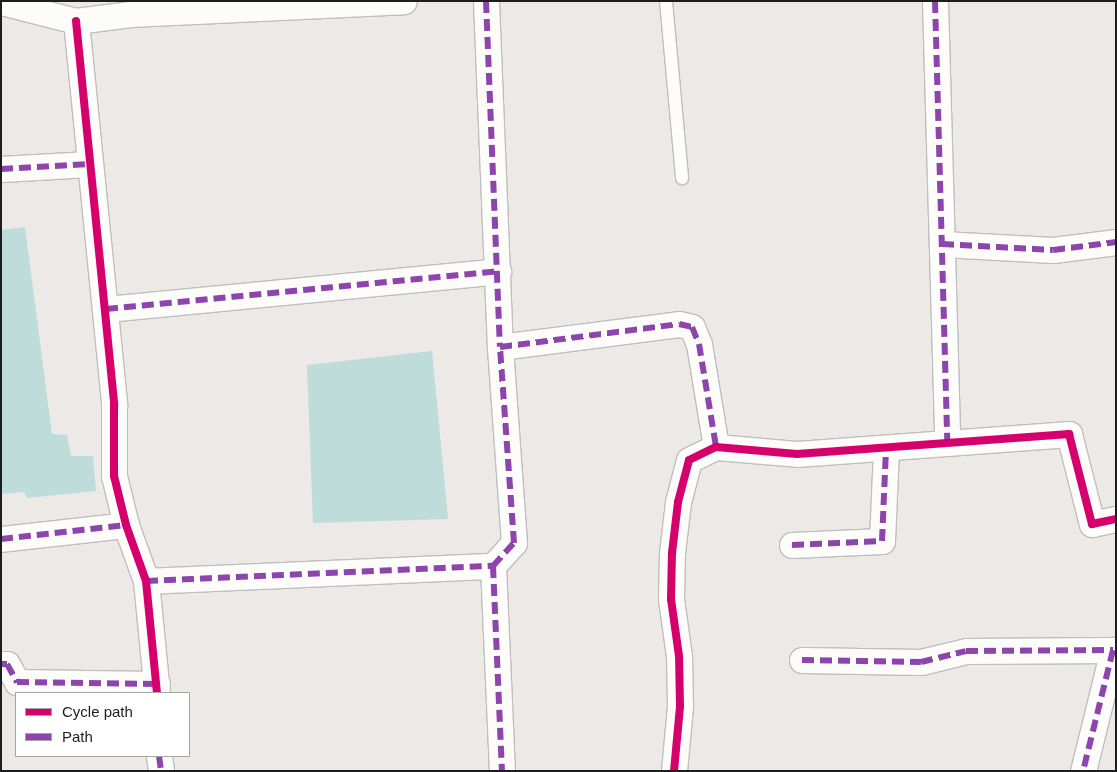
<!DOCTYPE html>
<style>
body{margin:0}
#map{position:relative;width:1117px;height:772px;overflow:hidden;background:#ece9e6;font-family:Arial,sans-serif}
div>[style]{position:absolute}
.water>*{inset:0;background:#bddcda}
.roads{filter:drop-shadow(1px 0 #bfbebc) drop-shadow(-1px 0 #bfbebc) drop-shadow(0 1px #bfbebc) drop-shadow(0 -1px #bfbebc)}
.lane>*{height:12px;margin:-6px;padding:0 6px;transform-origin:6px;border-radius:6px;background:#fcfcfb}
.street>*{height:25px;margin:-12.5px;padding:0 12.5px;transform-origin:12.5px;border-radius:12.5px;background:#fcfcfb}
.quiet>*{height:6px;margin-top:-3px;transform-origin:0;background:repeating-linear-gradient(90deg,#8e44ad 0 12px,transparent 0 18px)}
.cycleway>*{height:8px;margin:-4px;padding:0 4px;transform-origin:4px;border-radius:4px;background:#d6006c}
span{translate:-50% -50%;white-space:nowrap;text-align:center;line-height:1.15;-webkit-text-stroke:4px #fff;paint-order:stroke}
.frame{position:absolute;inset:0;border:2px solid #1d1d1d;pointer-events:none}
.legend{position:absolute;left:15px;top:692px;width:175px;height:65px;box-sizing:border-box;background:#fff;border:1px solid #a5a5a5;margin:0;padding:6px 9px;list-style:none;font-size:15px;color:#1d1d1d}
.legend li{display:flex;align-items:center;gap:10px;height:25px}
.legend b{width:25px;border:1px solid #a5a5a5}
</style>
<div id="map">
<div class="water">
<i style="clip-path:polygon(25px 227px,52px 434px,67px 435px,71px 456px,93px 456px,96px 491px,27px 498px,24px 492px,1px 494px,1px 230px)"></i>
<i style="clip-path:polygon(432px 351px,448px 519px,313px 523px,307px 365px)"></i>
</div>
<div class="roads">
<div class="lane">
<i style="left:666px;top:1px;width:178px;rotate:84.8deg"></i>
</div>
<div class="street">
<i style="left:486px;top:1px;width:346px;rotate:87.7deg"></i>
<i style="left:935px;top:1px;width:442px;rotate:88.4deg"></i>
<i style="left:1px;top:2px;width:77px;rotate:14.2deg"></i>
<i style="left:76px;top:21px;width:55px;rotate:-7.3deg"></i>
<i style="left:131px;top:14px;width:273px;rotate:-2.7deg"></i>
<i style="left:76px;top:21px;width:386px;rotate:84.3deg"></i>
<i style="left:114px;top:405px;width:71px;rotate:90deg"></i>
<i style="left:114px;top:476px;width:50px;rotate:76.2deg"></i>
<i style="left:126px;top:525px;width:59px;rotate:70.3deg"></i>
<i style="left:146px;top:581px;width:113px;rotate:84.4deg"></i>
<i style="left:1px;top:169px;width:89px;rotate:-3.2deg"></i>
<i style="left:942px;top:244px;width:111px;rotate:3.1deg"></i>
<i style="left:1053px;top:250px;width:64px;rotate:-7.2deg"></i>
<i style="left:106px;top:309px;width:394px;rotate:-5.5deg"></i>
<i style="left:1px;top:539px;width:126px;rotate:-6.4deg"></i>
<i style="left:792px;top:545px;width:90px;rotate:-2.5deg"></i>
<i style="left:882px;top:541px;width:91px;rotate:-87.5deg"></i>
<i style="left:493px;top:566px;width:31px;rotate:-48deg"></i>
<i style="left:514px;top:543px;width:196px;rotate:-94.1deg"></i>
<i style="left:500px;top:347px;width:180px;rotate:-7.3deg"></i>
<i style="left:679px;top:324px;width:13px;rotate:13deg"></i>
<i style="left:692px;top:327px;width:18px;rotate:68deg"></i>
<i style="left:699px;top:344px;width:104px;rotate:80.6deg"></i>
<i style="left:146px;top:581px;width:347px;rotate:-2.5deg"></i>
<i style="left:493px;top:566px;width:205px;rotate:87.5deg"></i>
<i style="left:802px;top:660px;width:119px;rotate:1deg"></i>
<i style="left:921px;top:662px;width:46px;rotate:-13.7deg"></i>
<i style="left:966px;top:651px;width:147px;rotate:-0.4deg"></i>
<i style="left:1113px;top:650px;width:125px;rotate:103.9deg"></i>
<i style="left:1px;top:664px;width:6px"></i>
<i style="left:7px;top:664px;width:21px;rotate:61deg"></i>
<i style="left:17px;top:682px;width:140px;rotate:0.8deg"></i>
<i style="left:159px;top:756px;width:15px;rotate:82deg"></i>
<i style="left:674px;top:771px;width:65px;rotate:-84.7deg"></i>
<i style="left:680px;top:706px;width:50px;rotate:-91.1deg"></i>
<i style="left:679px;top:656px;width:58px;rotate:-98deg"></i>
<i style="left:671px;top:599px;width:46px;rotate:-88.8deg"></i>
<i style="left:672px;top:553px;width:51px;rotate:-83.3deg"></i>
<i style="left:678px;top:502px;width:43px;rotate:-75.3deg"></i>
<i style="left:689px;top:460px;width:30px;rotate:-26deg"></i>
<i style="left:716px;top:447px;width:81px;rotate:4.9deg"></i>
<i style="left:797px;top:454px;width:273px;rotate:-4.2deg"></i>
<i style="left:1069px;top:434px;width:93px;rotate:75.7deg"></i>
<i style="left:1092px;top:524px;width:25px;rotate:-12deg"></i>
</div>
</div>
<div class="quiet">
<i style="left:486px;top:1px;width:346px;rotate:87.7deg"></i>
<i style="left:935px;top:1px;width:442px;rotate:88.4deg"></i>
<i style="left:1px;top:169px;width:89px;rotate:-3.2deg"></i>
<i style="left:942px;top:244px;width:111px;rotate:3.1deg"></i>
<i style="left:1053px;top:250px;width:64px;rotate:-7.2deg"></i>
<i style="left:106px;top:309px;width:394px;rotate:-5.5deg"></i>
<i style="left:1px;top:539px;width:126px;rotate:-6.4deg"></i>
<i style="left:792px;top:545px;width:90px;rotate:-2.5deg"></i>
<i style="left:882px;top:541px;width:91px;rotate:-87.5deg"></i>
<i style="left:493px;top:566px;width:31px;rotate:-48deg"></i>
<i style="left:514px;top:543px;width:196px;rotate:-94.1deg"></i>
<i style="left:500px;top:347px;width:180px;rotate:-7.3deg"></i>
<i style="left:679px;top:324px;width:13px;rotate:13deg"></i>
<i style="left:692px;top:327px;width:18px;rotate:68deg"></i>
<i style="left:699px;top:344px;width:104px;rotate:80.6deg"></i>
<i style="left:146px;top:581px;width:347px;rotate:-2.5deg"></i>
<i style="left:493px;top:566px;width:205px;rotate:87.5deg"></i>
<i style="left:802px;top:660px;width:119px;rotate:1deg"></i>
<i style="left:921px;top:662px;width:46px;rotate:-13.7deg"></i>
<i style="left:966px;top:651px;width:147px;rotate:-0.4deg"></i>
<i style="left:1113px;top:650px;width:125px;rotate:103.9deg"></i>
<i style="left:1px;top:664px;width:6px"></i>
<i style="left:7px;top:664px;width:21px;rotate:61deg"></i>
<i style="left:17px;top:682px;width:140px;rotate:0.8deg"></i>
<i style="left:159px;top:756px;width:15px;rotate:82deg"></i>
</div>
<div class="cycleway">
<i style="left:76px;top:21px;width:386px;rotate:84.3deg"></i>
<i style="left:114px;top:405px;width:71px;rotate:90deg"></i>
<i style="left:114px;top:476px;width:50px;rotate:76.2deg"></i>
<i style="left:126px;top:525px;width:59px;rotate:70.3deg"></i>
<i style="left:146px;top:581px;width:113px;rotate:84.4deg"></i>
<i style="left:674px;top:771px;width:65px;rotate:-84.7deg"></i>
<i style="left:680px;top:706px;width:50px;rotate:-91.1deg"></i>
<i style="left:679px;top:656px;width:58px;rotate:-98deg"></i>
<i style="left:671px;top:599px;width:46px;rotate:-88.8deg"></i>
<i style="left:672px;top:553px;width:51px;rotate:-83.3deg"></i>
<i style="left:678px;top:502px;width:43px;rotate:-75.3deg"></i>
<i style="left:689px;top:460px;width:30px;rotate:-26deg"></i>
<i style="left:716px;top:447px;width:81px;rotate:4.9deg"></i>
<i style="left:797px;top:454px;width:273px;rotate:-4.2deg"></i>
<i style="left:1069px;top:434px;width:93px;rotate:75.7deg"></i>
<i style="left:1092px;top:524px;width:25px;rotate:-12deg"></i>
</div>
<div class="frame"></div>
<ul class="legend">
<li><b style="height:6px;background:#d6006c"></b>Cycle path</li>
<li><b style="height:6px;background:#8e44ad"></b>Path</li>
</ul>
</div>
